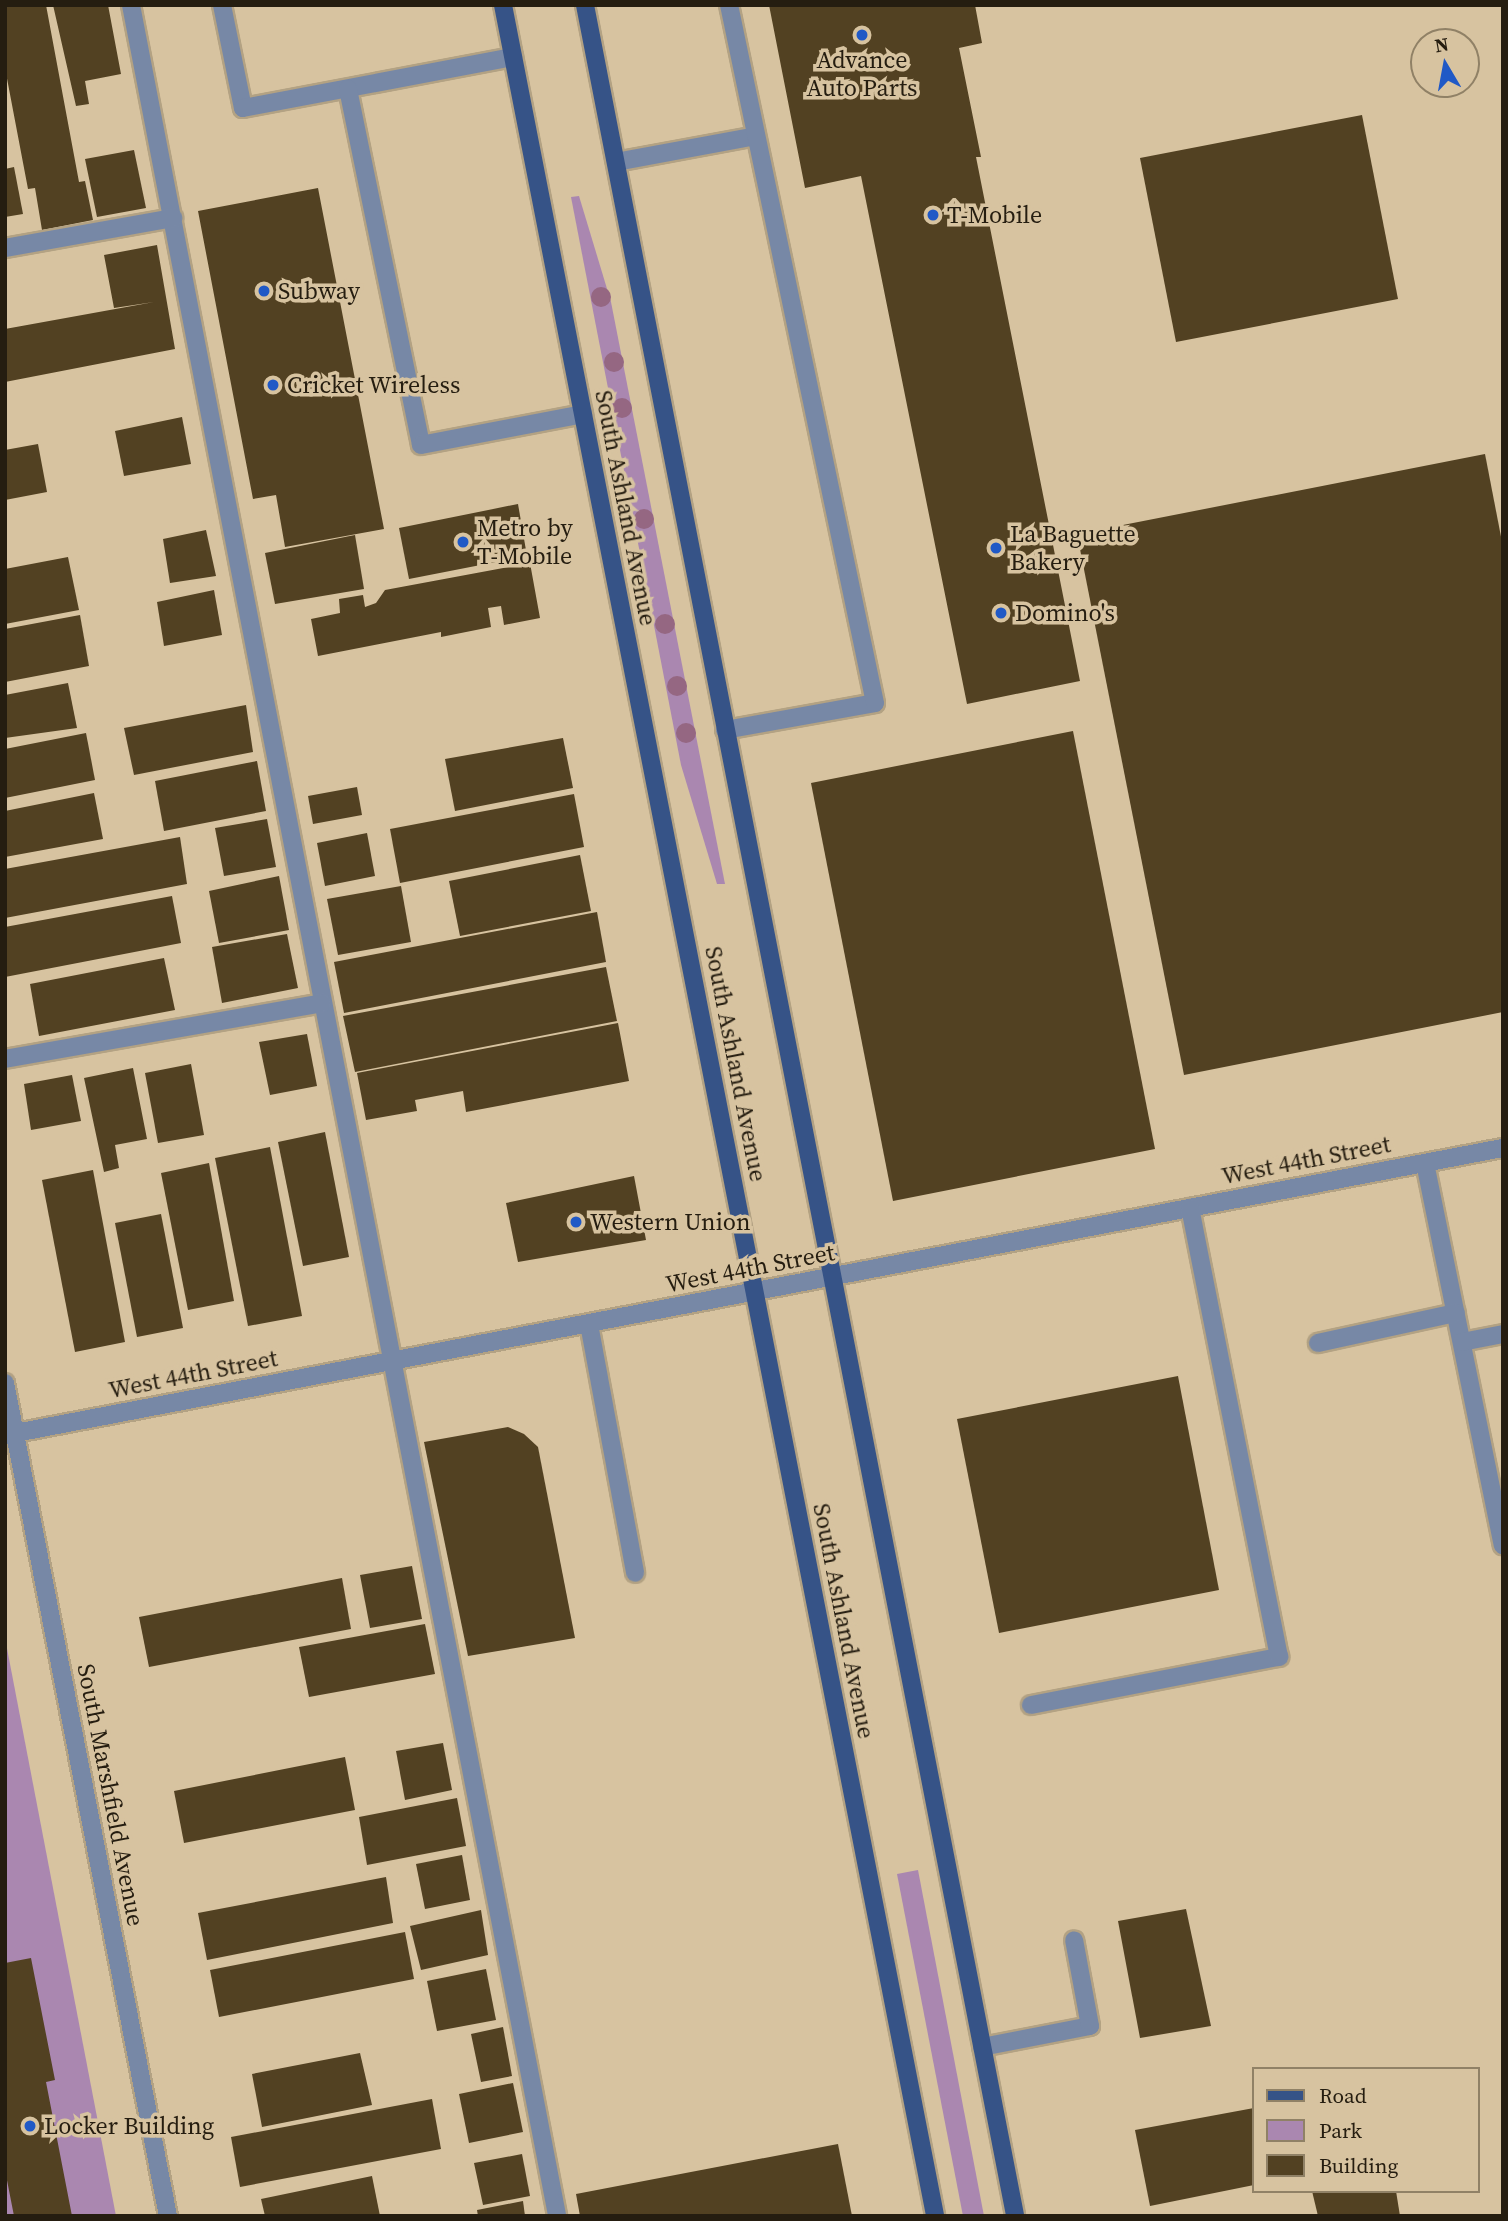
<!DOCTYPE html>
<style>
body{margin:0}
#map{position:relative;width:1508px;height:2221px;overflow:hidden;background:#d7c3a0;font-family:"Source Serif 4",serif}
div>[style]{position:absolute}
.green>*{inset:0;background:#aa87b0}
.building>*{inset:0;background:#524122}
.roads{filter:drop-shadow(2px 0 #b3a283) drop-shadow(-2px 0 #b3a283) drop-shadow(0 2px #b3a283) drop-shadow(0 -2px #b3a283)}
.minor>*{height:18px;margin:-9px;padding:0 9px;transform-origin:9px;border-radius:9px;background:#7788a6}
.major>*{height:18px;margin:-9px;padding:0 9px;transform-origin:9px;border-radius:9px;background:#365387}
.trees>*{width:20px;height:20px;margin:-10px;border-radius:50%;background:#956782}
.dots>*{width:19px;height:19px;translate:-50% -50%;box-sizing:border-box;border:4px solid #d7c3a0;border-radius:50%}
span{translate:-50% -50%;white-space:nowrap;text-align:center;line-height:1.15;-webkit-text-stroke:7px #d7c3a0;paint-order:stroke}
.poi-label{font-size:24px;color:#251d10}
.left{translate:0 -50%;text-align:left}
.street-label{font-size:24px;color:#251d10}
.frame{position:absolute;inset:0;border:7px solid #251d10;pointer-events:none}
.legend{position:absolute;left:1252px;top:2067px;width:228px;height:126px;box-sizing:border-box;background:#d7c3a0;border:2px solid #908166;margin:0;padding:9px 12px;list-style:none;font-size:21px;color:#251d10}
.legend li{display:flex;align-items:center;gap:14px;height:35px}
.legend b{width:35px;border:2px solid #908166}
.north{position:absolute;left:1410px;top:28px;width:70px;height:70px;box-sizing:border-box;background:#d7c3a0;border:2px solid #908166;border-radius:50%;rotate:350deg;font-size:19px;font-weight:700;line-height:28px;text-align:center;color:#251d10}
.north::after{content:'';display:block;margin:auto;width:24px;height:32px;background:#2059c6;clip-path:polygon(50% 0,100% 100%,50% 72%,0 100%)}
</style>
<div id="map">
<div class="green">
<i style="clip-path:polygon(579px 196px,611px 302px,725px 884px,717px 884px,681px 765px,571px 197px)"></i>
<i style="clip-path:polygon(5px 1638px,116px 2216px,5px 2216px)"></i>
<i style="clip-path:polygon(918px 1870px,984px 2216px,963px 2216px,897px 1874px)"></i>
</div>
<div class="building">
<i style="clip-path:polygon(5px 5px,46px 5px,79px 182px,85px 181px,93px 220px,42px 230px,35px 188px,28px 189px,5px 68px)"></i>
<i style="clip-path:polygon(53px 5px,108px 5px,121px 74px,85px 81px,89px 104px,76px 106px)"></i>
<i style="clip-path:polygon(769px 5px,975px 5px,982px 43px,959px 48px,981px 157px,976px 157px,1080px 681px,967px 704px,861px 176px,805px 188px)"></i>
<i style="clip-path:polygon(1362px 115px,1398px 299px,1176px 342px,1140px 158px)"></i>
<i style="clip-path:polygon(134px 150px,146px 208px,97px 217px,85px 159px)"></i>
<i style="clip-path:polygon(14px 167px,23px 214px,5px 217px,5px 169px)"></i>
<i style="clip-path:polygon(318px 188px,384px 529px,285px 547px,276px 495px,253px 499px,198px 211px)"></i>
<i style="clip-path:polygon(157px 245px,175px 349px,5px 382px,5px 329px,154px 302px,114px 308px,104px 255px)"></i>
<i style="clip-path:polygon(182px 417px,191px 464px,124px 476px,115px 431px)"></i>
<i style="clip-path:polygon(38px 444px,47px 492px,5px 500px,5px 450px)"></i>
<i style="clip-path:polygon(1485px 454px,1503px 547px,1503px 1012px,1184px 1075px,1077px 534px)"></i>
<i style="clip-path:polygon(518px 504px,527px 556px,409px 579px,399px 528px)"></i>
<i style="clip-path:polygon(206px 530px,216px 576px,170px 583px,163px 539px)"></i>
<i style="clip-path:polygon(355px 535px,364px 589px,275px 604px,265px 553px)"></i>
<i style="clip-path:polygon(68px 557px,79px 610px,5px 624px,5px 569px)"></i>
<i style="clip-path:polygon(530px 563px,540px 618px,504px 625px,501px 606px,488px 608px,491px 627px,441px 637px,441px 632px,318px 656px,311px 619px,340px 613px,339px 599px,363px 595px,365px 607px,376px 603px,385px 590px)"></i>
<i style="clip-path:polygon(214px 590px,222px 635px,164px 646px,157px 602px)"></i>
<i style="clip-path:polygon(80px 615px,89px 666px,5px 682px,5px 629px)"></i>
<i style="clip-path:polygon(68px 683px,77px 728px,5px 738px,5px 695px)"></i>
<i style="clip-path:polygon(246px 705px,253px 752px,134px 775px,124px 728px)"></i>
<i style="clip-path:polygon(1073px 731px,1155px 1149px,893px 1201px,811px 783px)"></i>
<i style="clip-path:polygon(86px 733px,95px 780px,5px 798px,5px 749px)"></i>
<i style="clip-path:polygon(563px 738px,573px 788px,455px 811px,445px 759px)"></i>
<i style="clip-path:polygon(257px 761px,266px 811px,164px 831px,155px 781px)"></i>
<i style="clip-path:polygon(357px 787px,362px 815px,313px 824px,308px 796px)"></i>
<i style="clip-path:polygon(94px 793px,103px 839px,5px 857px,5px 811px)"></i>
<i style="clip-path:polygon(574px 794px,584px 847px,400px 883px,390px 829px)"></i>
<i style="clip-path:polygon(267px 819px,276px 867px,224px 876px,215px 828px)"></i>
<i style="clip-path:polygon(367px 833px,375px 876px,325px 886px,317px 843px)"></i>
<i style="clip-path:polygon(180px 837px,187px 884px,5px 918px,5px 869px)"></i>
<i style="clip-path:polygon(580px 855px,591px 911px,460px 936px,449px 881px)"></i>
<i style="clip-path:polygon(279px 876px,289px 930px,219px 943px,209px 891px)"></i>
<i style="clip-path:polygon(401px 886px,411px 942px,338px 955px,327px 899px)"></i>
<i style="clip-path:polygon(172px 896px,181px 943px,5px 977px,5px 927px)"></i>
<i style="clip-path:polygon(597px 912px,606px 962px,344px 1013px,334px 962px)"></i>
<i style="clip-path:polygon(287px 934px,298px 988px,222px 1003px,212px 947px)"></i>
<i style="clip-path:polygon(164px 958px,175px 1010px,39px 1036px,30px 984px)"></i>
<i style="clip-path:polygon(606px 967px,617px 1021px,355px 1072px,343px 1016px)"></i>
<i style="clip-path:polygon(618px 1023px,629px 1081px,466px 1112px,463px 1091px,415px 1100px,417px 1111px,366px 1120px,357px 1073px)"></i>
<i style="clip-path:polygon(307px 1034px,317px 1086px,270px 1095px,259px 1042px)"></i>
<i style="clip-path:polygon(191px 1064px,204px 1135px,158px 1143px,145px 1073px)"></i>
<i style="clip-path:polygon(133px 1068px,147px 1139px,115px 1145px,119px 1168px,104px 1172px,84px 1078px)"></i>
<i style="clip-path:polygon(72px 1075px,81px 1121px,31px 1130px,24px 1084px)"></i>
<i style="clip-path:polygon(325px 1132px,349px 1257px,303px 1266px,278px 1142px)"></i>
<i style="clip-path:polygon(270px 1147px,302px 1316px,248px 1326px,215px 1158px)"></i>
<i style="clip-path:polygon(209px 1163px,234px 1301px,188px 1310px,161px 1173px)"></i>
<i style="clip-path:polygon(93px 1170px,125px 1342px,75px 1352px,42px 1180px)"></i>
<i style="clip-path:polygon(634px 1176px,646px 1240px,518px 1262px,506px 1203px)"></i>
<i style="clip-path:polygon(161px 1214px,183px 1328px,137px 1337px,115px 1223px)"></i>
<i style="clip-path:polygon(1178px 1376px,1219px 1590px,999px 1633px,957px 1419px)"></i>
<i style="clip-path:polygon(508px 1427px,524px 1434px,538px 1447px,575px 1638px,468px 1656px,424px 1442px)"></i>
<i style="clip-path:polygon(412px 1566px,422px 1619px,370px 1628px,360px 1575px)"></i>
<i style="clip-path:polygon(342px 1578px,351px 1629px,149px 1667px,139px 1617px)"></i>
<i style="clip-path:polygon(425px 1624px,435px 1674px,309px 1697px,299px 1647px)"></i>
<i style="clip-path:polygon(443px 1743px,452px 1790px,405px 1800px,396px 1751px)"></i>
<i style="clip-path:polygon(345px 1757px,355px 1810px,184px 1843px,174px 1791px)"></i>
<i style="clip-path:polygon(457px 1798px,466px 1846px,367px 1865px,359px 1817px)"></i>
<i style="clip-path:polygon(462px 1855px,470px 1900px,425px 1909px,416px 1864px)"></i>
<i style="clip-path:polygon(386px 1877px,393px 1923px,207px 1960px,198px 1913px)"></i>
<i style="clip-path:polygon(1186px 1909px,1211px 2026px,1140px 2038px,1118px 1921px)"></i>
<i style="clip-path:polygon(481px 1910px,488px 1955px,421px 1970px,410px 1926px)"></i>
<i style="clip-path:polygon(405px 1932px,414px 1979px,219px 2017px,210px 1970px)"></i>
<i style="clip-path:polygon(31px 1958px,55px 2080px,46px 2082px,72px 2216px,14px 2216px,5px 2170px,5px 1963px)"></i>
<i style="clip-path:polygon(486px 1969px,496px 2020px,437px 2031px,427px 1981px)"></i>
<i style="clip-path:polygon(503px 2027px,512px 2076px,481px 2082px,471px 2034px)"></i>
<i style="clip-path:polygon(360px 2053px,372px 2105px,262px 2127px,252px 2074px)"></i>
<i style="clip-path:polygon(513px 2083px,523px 2132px,469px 2143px,459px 2094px)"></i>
<i style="clip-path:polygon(432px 2099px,441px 2149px,240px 2187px,231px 2137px)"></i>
<i style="clip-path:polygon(1254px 2108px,1254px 2185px,1150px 2206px,1135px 2130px)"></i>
<i style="clip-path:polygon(838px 2144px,852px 2216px,580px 2216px,576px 2194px)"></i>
<i style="clip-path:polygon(522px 2154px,530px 2196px,483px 2205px,474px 2163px)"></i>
<i style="clip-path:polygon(372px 2176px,380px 2216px,265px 2216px,261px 2199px)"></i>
<i style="clip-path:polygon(1312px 2191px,1396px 2191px,1400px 2216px,1318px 2216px)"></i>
<i style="clip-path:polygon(523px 2201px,525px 2216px,478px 2216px,477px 2210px)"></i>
</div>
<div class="roads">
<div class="minor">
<i style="left:131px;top:5px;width:2252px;rotate:79.09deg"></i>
<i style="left:222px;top:5px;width:105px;rotate:78.5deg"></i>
<i style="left:243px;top:108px;width:275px;rotate:-10.7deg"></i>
<i style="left:348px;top:89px;width:363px;rotate:78.4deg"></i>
<i style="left:421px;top:445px;width:165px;rotate:-10.8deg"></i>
<i style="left:616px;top:162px;width:142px;rotate:-10.5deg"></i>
<i style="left:5px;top:248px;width:171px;rotate:-10.1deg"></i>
<i style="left:725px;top:730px;width:152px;rotate:-10.2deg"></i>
<i style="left:875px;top:703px;width:713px;rotate:-101.81deg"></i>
<i style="left:5px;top:1059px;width:322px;rotate:-10deg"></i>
<i style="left:1425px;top:1163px;width:390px;rotate:78.5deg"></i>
<i style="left:589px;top:1324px;width:253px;rotate:79.5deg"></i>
<i style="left:1462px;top:1342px;width:42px;rotate:-11deg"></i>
<i style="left:1318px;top:1343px;width:141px;rotate:-12.3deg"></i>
<i style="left:5px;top:1383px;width:849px;rotate:78.93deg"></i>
<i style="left:5px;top:1435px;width:1525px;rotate:-10.85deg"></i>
<i style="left:1031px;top:1705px;width:253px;rotate:-11deg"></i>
<i style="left:1279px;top:1657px;width:458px;rotate:-101.2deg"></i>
<i style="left:982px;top:2047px;width:110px;rotate:-11deg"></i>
<i style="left:1090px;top:2026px;width:87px;rotate:-100.5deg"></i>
</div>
<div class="major">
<i style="left:503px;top:5px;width:2253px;rotate:78.94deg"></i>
<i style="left:585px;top:5px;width:2252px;rotate:78.99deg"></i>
</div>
</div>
<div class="trees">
<i style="left:601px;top:297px"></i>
<i style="left:614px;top:362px"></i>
<i style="left:622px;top:408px"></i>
<i style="left:644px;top:519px"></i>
<i style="left:665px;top:624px"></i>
<i style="left:677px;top:686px"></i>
<i style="left:686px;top:733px"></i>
</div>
<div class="dots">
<i style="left:862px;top:35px;background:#2059c6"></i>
<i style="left:933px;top:215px;background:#2059c6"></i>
<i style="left:264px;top:291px;background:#2059c6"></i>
<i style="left:273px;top:385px;background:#2059c6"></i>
<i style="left:463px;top:542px;background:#2059c6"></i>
<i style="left:996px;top:548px;background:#2059c6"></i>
<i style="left:1001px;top:613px;background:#2059c6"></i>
<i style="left:576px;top:1222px;background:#2059c6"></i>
<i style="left:30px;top:2126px;background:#2059c6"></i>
</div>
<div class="poi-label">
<span style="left:862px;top:74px">Advance<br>Auto Parts</span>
<span class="left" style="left:947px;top:215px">T-Mobile</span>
<span class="left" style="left:278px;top:291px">Subway</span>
<span class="left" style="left:287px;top:385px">Cricket Wireless</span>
<span class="left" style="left:477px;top:542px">Metro by<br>T-Mobile</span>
<span class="left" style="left:1010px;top:548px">La Baguette<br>Bakery</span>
<span class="left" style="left:1015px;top:613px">Domino's</span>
<span class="left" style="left:590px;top:1222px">Western Union</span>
<span class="left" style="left:44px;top:2126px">Locker Building</span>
</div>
<div class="street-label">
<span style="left:626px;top:508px;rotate:79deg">South Ashland Avenue</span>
<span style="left:736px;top:1064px;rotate:79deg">South Ashland Avenue</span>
<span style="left:1306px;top:1160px;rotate:-11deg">West 44th Street</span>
<span style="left:750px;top:1268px;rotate:-11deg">West 44th Street</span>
<span style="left:193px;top:1374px;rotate:-11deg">West 44th Street</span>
<span style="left:844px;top:1621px;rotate:79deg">South Ashland Avenue</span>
<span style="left:111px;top:1795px;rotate:79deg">South Marshfield Avenue</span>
</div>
<div class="frame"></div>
<ul class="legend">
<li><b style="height:9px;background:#365387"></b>Road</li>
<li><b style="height:19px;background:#aa87b0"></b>Park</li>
<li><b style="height:19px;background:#524122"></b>Building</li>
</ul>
<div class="north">N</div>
</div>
